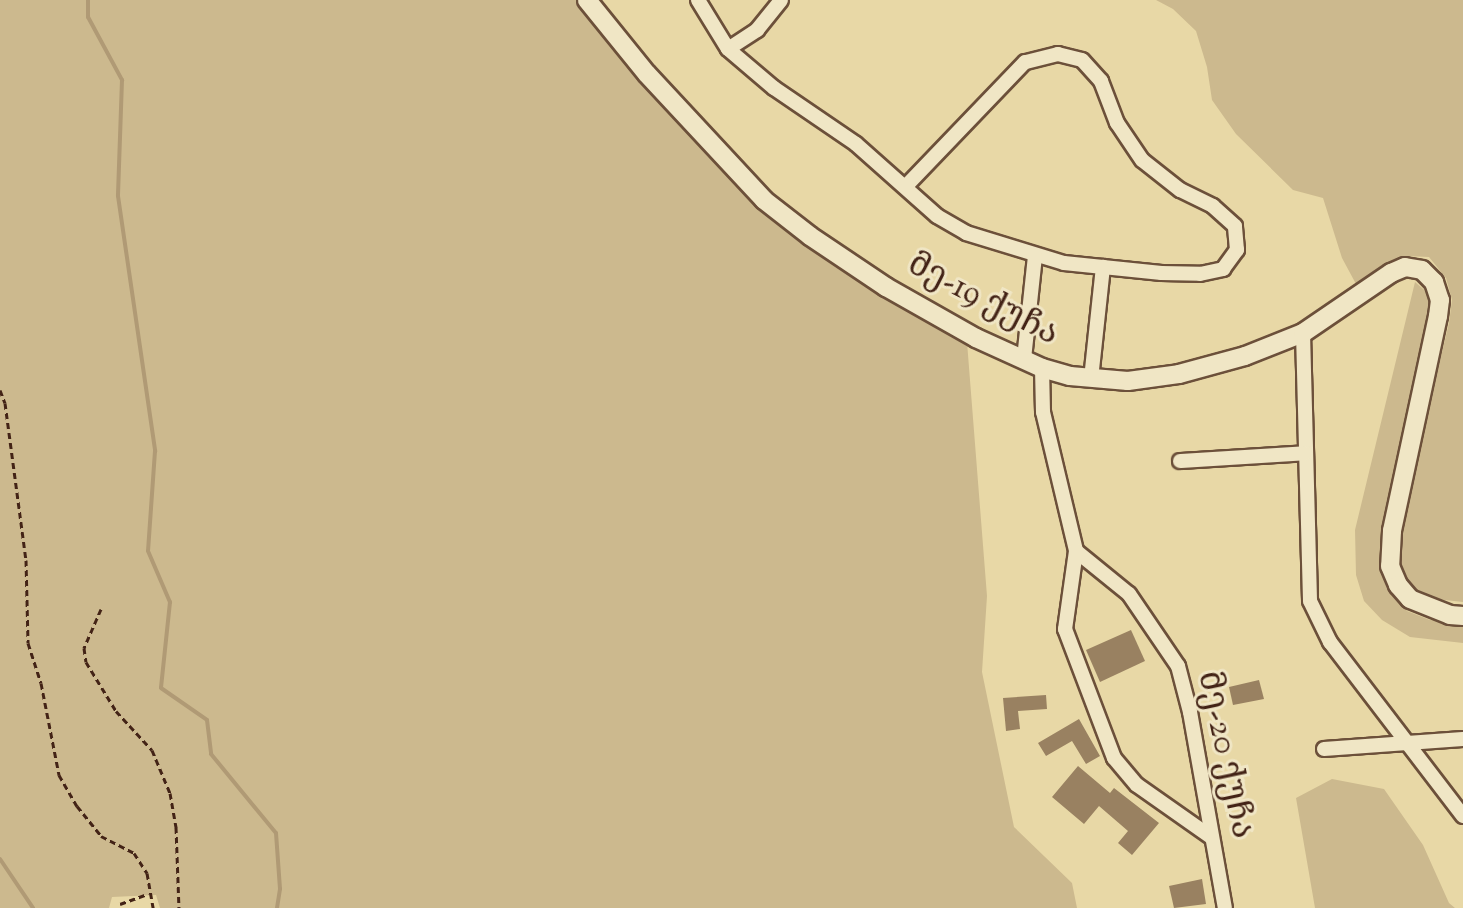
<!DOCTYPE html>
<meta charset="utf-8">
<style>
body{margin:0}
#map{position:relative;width:1463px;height:908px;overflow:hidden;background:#e8d8a6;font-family:"Sorts Mill Goudy","Noto Serif Georgian",serif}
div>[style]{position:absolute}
.green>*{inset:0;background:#ccb98e}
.stream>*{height:4px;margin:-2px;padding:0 2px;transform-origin:2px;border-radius:2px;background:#b09a75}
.building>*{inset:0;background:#998161}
.path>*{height:3px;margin-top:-1.5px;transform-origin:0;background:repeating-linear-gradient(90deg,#432316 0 6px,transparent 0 10px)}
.roads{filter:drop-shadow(2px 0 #6c503a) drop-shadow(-2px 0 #6c503a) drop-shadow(0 2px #6c503a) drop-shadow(0 -2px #6c503a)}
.minor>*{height:14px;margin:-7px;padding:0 7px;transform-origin:7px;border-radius:7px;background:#f0e6c5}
.tertiary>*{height:18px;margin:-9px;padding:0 9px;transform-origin:9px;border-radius:9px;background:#f0e6c5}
span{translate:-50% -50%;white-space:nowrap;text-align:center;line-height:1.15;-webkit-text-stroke:6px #f0e6c5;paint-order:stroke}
.street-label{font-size:34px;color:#432316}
</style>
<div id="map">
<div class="green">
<i style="clip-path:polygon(0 0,578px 0,764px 212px,860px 279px,967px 342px,987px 596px,982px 672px,1014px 827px,1072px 883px,1077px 908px,160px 908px,156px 895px,112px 897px,109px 908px,0 908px)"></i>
<i style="clip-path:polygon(1156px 0,1463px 0,1463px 602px,1427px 598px,1406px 581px,1400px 568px,1397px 540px,1449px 323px,1452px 300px,1446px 278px,1429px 257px,1405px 256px,1356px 284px,1342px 258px,1323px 198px,1293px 190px,1236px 134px,1212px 100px,1207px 67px,1196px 31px,1173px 9px)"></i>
<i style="clip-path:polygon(1415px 282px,1429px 294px,1434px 311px,1380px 557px,1385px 579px,1407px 611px,1430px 620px,1463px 621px,1463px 643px,1410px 637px,1382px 620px,1364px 601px,1356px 575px,1355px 530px)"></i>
<i style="clip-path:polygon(1332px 779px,1384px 789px,1423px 845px,1449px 903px,1455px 908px,1315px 908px,1296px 798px)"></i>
</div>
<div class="stream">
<i style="left:88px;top:0;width:17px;rotate:90deg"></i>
<i style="left:88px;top:17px;width:72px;rotate:61.6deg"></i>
<i style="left:122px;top:80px;width:116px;rotate:92deg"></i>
<i style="left:118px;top:196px;width:258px;rotate:81.7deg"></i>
<i style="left:155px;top:451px;width:100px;rotate:94deg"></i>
<i style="left:148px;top:551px;width:56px;rotate:66.7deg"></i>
<i style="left:170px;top:602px;width:86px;rotate:96deg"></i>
<i style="left:161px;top:688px;width:56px;rotate:34.8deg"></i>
<i style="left:207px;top:720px;width:34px;rotate:83deg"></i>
<i style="left:211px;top:754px;width:102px;rotate:50.6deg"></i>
<i style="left:276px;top:833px;width:56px;rotate:85.9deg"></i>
<i style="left:280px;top:889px;width:19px;rotate:99deg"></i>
<i style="left:0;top:859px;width:59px;rotate:56deg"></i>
</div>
<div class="building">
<i style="clip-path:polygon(1131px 630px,1145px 661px,1100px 682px,1086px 650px)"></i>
<i style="clip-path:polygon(1259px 680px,1264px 699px,1233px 705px,1229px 687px)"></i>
<i style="clip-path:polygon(1046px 695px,1047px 709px,1018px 711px,1020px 729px,1006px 731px,1003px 698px)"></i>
<i style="clip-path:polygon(1079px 719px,1100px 756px,1086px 764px,1072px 741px,1046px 756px,1038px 743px)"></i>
<i style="clip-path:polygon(1078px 766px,1110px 793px,1114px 788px,1159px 823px,1132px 855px,1118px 843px,1128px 831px,1099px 806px,1084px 824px,1052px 797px)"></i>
<i style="clip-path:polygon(1202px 879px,1206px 904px,1174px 908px,1169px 886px)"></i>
</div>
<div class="path">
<i style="left:0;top:390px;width:14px;rotate:69deg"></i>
<i style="left:5px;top:403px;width:158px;rotate:82.4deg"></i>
<i style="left:26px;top:560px;width:83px;rotate:88.6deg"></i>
<i style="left:28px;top:643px;width:42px;rotate:72deg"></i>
<i style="left:41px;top:683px;width:94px;rotate:78.9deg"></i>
<i style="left:59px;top:775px;width:36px;rotate:60deg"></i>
<i style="left:77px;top:806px;width:38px;rotate:51deg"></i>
<i style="left:101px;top:836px;width:37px;rotate:27deg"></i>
<i style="left:134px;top:853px;width:24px;rotate:57deg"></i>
<i style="left:147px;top:873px;width:36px;rotate:80deg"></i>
<i style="left:101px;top:609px;width:43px;rotate:113.6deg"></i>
<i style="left:84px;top:648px;width:14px;rotate:82deg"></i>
<i style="left:86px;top:662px;width:57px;rotate:58.5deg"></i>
<i style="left:116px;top:711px;width:53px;rotate:47.3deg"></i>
<i style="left:152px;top:750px;width:47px;rotate:67.3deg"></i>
<i style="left:170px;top:793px;width:35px;rotate:80deg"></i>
<i style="left:176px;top:827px;width:81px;rotate:87.9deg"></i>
<i style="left:120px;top:904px;width:30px;rotate:-20deg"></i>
</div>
<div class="roads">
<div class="minor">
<i style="left:698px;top:0;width:57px;rotate:58.5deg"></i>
<i style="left:728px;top:49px;width:60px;rotate:40.3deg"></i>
<i style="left:774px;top:88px;width:99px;rotate:34.3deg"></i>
<i style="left:856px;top:144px;width:108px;rotate:41.6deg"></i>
<i style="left:937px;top:216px;width:34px;rotate:30deg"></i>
<i style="left:966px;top:233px;width:102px;rotate:17deg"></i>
<i style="left:1064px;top:263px;width:98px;rotate:5.9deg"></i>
<i style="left:1161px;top:273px;width:39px;rotate:1deg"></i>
<i style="left:1200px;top:274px;width:24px;rotate:-12deg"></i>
<i style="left:1223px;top:269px;width:24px;rotate:-54deg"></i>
<i style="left:1237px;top:250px;width:24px;rotate:-95deg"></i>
<i style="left:1235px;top:226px;width:30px;rotate:-138deg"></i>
<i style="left:1213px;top:206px;width:37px;rotate:-154deg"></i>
<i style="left:1180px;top:190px;width:48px;rotate:-141.7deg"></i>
<i style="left:1142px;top:160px;width:45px;rotate:-124deg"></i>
<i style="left:1117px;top:123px;width:45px;rotate:-110.9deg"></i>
<i style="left:1101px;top:81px;width:28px;rotate:-132deg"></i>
<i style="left:1082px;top:60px;width:25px;rotate:-166deg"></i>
<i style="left:1058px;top:54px;width:34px;rotate:166deg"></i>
<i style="left:1025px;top:62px;width:172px;rotate:133.8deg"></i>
<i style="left:728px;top:49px;width:35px;rotate:-33deg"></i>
<i style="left:757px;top:30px;width:38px;rotate:-51deg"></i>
<i style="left:1303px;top:333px;width:268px;rotate:88.5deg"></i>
<i style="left:1310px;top:601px;width:46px;rotate:64deg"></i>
<i style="left:1330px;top:642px;width:219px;rotate:52.6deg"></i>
<i style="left:1024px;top:359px;width:104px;rotate:-83.9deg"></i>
<i style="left:1042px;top:368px;width:44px;rotate:88.7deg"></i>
<i style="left:1043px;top:412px;width:143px;rotate:76.6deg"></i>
<i style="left:1076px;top:551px;width:68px;rotate:39.1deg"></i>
<i style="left:1129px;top:594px;width:87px;rotate:55.8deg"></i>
<i style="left:1178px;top:666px;width:48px;rotate:75.4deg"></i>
<i style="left:1190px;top:712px;width:199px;rotate:79.9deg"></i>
<i style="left:1091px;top:379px;width:113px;rotate:-83.9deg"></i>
<i style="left:1180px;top:461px;width:126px;rotate:-3.6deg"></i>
<i style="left:1076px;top:551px;width:79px;rotate:98deg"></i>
<i style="left:1065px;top:629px;width:138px;rotate:69.2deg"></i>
<i style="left:1114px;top:758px;width:35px;rotate:50deg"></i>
<i style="left:1137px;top:785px;width:90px;rotate:35.1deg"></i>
<i style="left:1324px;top:749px;width:139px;rotate:-4.1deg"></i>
</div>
<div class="tertiary">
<i style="left:587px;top:0;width:95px;rotate:51deg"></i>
<i style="left:647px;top:74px;width:172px;rotate:47.1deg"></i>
<i style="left:764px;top:200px;width:58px;rotate:38deg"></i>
<i style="left:810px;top:236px;width:92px;rotate:33.9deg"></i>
<i style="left:886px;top:287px;width:103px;rotate:29.5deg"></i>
<i style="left:976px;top:338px;width:72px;rotate:24.4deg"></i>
<i style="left:1042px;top:368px;width:29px;rotate:16deg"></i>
<i style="left:1070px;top:376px;width:58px;rotate:4.9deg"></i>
<i style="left:1128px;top:381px;width:51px;rotate:-7.8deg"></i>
<i style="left:1179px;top:374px;width:68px;rotate:-15.3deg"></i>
<i style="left:1245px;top:356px;width:62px;rotate:-21.6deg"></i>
<i style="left:1303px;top:333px;width:107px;rotate:-34.3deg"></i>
<i style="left:1391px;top:273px;width:15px;rotate:-23deg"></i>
<i style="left:1405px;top:267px;width:17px;rotate:10deg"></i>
<i style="left:1422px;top:270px;width:17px;rotate:45deg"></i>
<i style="left:1434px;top:282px;width:19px;rotate:72deg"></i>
<i style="left:1440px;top:300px;width:16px;rotate:97deg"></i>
<i style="left:1438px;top:316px;width:220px;rotate:102.1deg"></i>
<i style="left:1392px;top:531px;width:35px;rotate:93deg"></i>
<i style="left:1390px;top:566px;width:21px;rotate:67deg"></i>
<i style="left:1398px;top:585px;width:18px;rotate:49deg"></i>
<i style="left:1410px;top:599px;width:43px;rotate:21.8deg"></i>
<i style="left:1450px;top:615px;width:13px;rotate:4deg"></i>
</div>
</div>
<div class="street-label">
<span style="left:983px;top:300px;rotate:27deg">მე-19 ქუჩა</span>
<span style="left:1225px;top:755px;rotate:78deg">მე-20 ქუჩა</span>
</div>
</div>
